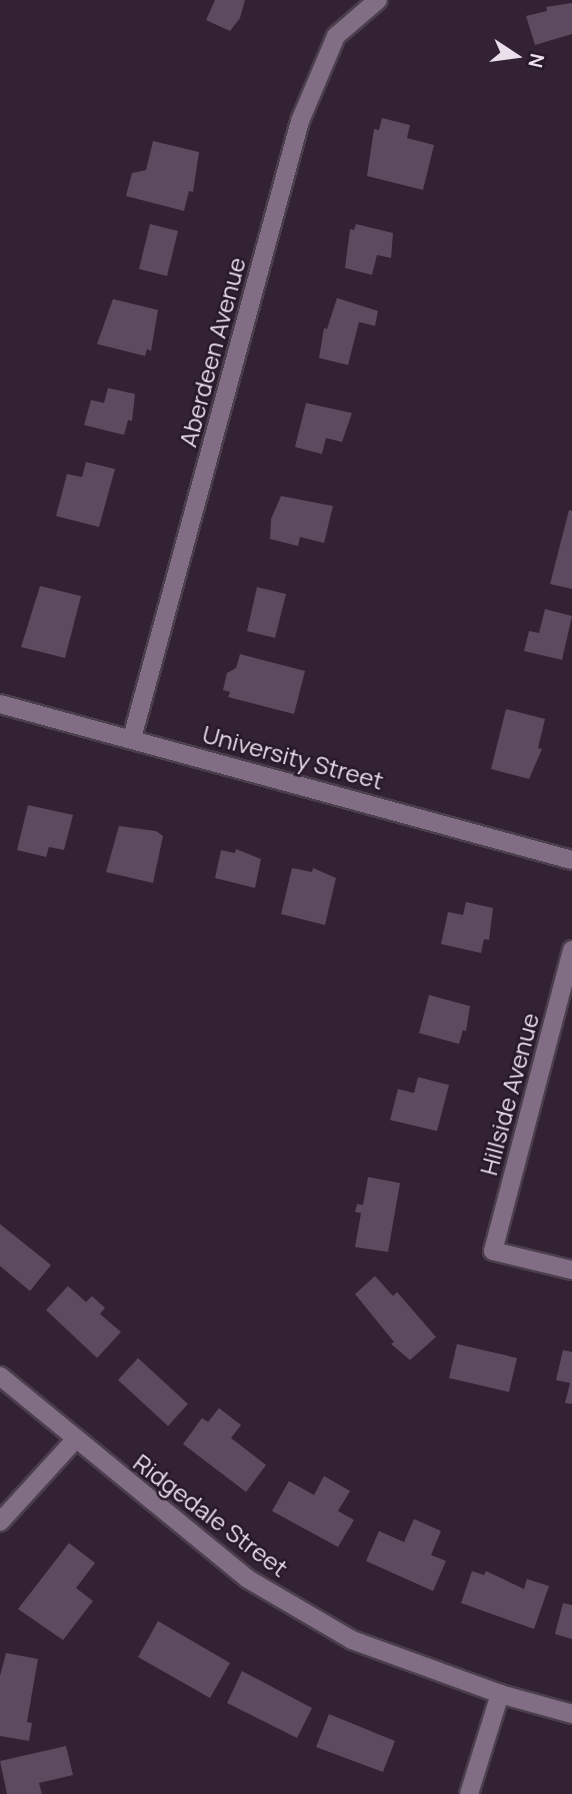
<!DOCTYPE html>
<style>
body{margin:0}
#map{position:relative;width:572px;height:1794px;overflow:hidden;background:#322234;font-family:Manrope,sans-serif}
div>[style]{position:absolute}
.building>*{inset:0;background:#5c4a5e}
.roads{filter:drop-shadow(2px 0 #4b3e4d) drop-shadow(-2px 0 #4b3e4d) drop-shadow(0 2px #4b3e4d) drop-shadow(0 -2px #4b3e4d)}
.minor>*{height:18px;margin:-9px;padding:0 9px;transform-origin:9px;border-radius:9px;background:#816e84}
span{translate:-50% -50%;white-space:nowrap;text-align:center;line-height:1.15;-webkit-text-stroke:5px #28182a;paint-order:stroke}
.street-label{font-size:24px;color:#eadfeb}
.north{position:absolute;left:481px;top:21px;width:70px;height:70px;-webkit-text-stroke:5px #28182a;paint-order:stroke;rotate:103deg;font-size:19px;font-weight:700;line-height:28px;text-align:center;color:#eadfeb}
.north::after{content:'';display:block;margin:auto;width:24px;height:32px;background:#eadfeb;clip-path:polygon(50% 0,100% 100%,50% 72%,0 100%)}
</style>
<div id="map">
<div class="building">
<i style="clip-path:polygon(215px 0,245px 0,240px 18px,230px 31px,206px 20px)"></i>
<i style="clip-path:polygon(572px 3px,572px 34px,535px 45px,526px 16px,547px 11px,546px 7px)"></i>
<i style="clip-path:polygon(382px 118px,410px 125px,407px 138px,434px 145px,423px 190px,367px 176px,374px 129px,379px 130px)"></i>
<i style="clip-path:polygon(153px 141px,199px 152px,193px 192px,189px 191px,184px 211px,126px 196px,132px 173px,146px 170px)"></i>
<i style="clip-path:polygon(150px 224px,178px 231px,167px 276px,139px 269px)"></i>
<i style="clip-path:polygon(356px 224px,393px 233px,391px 258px,377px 255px,372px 275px,345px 268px,350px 229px,354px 230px)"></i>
<i style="clip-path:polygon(337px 298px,378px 311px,375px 326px,359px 322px,348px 365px,319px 358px,324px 328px,327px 329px)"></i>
<i style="clip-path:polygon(113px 299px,158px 310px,151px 351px,147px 349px,145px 356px,97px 344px)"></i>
<i style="clip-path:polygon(108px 388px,135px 394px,132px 421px,128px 420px,124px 435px,84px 425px,91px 400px,104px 403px)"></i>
<i style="clip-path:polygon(306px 403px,352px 413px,342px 442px,326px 438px,322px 454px,295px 447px)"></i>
<i style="clip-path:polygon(86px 462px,115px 469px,99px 527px,56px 516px,67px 474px,82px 477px)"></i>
<i style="clip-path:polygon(281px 496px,333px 506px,324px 543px,300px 537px,298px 546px,270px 539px,271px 519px)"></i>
<i style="clip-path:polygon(569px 510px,572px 511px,572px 589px,550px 584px)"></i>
<i style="clip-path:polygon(40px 586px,81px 596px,65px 658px,21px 647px)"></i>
<i style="clip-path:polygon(257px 587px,286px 594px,275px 638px,247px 631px)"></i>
<i style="clip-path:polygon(545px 609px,572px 616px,562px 660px,524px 651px,529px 631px,539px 633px)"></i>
<i style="clip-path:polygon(240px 654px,305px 671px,294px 714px,228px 697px,230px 692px,223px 690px,227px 673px,236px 668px)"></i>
<i style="clip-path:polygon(506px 709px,545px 719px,538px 748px,542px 749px,529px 779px,491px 769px)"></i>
<i style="clip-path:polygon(28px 805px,73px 815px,64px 850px,49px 847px,46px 857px,17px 850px)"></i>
<i style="clip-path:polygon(119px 826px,156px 831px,163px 836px,153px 883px,106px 872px)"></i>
<i style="clip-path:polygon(236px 849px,261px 859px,255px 888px,215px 878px,221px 850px,235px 853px)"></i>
<i style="clip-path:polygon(292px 868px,312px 872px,313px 868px,336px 878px,325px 925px,281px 914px)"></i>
<i style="clip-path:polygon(466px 902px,493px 908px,489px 940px,484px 939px,481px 953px,441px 944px,448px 912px,463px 915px)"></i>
<i style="clip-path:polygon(429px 995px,470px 1006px,466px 1031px,463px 1030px,459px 1044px,419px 1033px)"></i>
<i style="clip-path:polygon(418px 1077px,449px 1085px,437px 1131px,390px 1120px,398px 1089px,414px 1093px)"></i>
<i style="clip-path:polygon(368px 1177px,400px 1183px,388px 1252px,355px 1247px,361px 1213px,355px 1212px,357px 1204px,363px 1205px)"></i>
<i style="clip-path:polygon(0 1224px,51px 1265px,30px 1291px,0 1266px)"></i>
<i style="clip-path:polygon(375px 1276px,393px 1296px,397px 1292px,436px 1337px,410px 1360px,391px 1344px,394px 1342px,355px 1294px)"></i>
<i style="clip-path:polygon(68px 1286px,86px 1302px,92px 1296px,105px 1308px,100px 1314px,121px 1332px,97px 1358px,46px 1310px)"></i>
<i style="clip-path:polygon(457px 1344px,517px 1358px,509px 1392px,449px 1378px)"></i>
<i style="clip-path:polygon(563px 1350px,572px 1352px,572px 1404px,565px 1403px,570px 1383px,556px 1380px)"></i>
<i style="clip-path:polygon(138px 1358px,188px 1404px,168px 1426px,118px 1380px)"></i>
<i style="clip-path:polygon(219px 1408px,241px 1425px,231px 1438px,266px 1465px,246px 1492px,183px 1444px,202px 1418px,208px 1422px)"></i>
<i style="clip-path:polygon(324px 1476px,350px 1491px,338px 1511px,354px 1520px,338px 1547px,272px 1511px,289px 1481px,314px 1495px)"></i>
<i style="clip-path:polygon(414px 1519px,441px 1531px,431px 1555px,446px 1561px,433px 1591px,366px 1561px,379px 1531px,404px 1542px)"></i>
<i style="clip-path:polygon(69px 1543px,95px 1563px,76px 1588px,93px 1601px,63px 1640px,18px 1609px)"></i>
<i style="clip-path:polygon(472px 1571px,484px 1575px,486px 1571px,524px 1589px,527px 1579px,549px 1586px,534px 1629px,461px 1603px)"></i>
<i style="clip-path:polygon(563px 1603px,572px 1605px,572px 1639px,555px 1634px)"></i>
<i style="clip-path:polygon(158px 1621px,230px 1663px,210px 1698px,138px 1657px)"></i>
<i style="clip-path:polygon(6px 1653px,38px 1659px,27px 1722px,32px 1723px,29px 1741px,0 1736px,0 1676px)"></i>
<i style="clip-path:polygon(242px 1671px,312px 1708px,297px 1738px,227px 1703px)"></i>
<i style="clip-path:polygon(329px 1714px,395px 1741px,383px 1772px,316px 1747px)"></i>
<i style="clip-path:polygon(66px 1746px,73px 1775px,39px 1783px,42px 1794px,7px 1794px,0 1761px)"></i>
</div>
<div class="roads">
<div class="minor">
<i style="left:0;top:704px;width:593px;rotate:15.26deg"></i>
<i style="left:132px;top:738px;width:639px;rotate:-74.77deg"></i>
<i style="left:300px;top:121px;width:92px;rotate:-67deg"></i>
<i style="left:336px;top:36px;width:55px;rotate:-40.6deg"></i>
<i style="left:572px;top:950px;width:311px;rotate:104.7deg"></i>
<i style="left:493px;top:1251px;width:81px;rotate:13.5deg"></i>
<i style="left:0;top:1376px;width:320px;rotate:39.3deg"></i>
<i style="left:248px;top:1579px;width:121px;rotate:30.4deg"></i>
<i style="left:352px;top:1640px;width:158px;rotate:20deg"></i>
<i style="left:500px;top:1694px;width:75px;rotate:15.5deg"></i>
<i style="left:0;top:1522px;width:111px;rotate:-47.6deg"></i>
<i style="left:469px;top:1794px;width:105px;rotate:-72.8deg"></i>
</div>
</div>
<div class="street-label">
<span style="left:212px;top:352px;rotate:-75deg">Aberdeen Avenue</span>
<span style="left:293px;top:757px;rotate:15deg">University Street</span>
<span style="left:509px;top:1094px;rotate:-75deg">Hillside Avenue</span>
<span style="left:211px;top:1515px;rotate:37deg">Ridgedale Street</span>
</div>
<div class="north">N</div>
</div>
